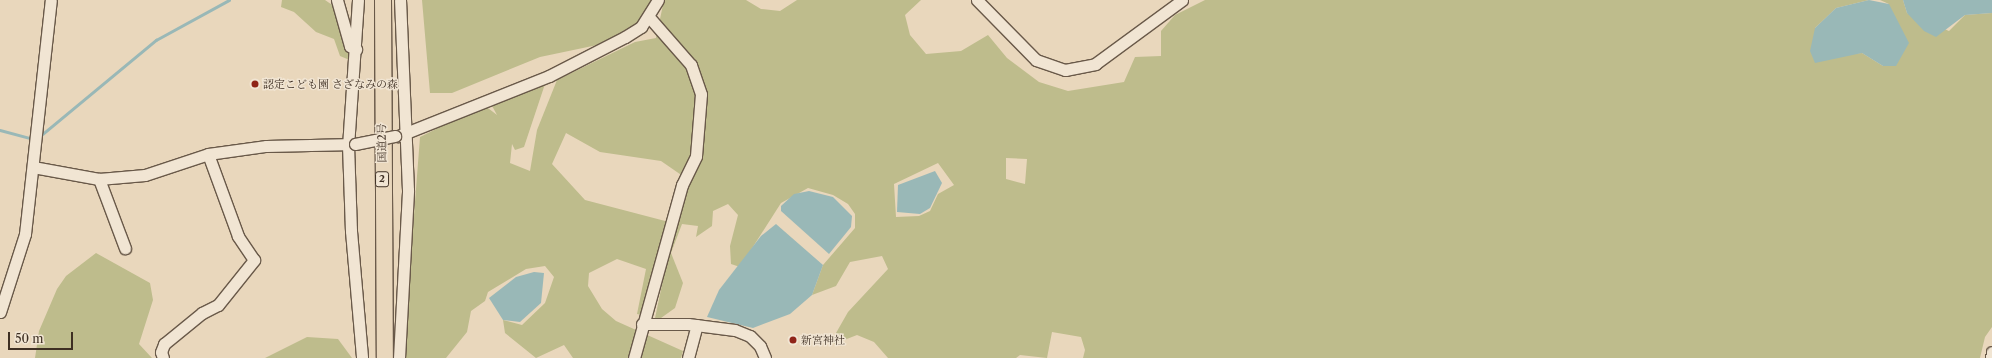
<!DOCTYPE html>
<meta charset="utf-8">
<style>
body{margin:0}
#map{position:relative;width:1992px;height:358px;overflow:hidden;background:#e9d7bc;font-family:"Libre Caslon Text","Noto Serif JP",serif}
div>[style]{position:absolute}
.green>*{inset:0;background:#bebc8c}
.water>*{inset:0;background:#99b8b7}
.stream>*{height:2.5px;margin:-1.25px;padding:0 1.25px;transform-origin:1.25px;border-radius:1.25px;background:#99b8b7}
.roads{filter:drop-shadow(1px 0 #695949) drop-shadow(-1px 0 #695949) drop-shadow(0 1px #695949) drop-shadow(0 -1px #695949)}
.minor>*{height:11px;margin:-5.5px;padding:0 5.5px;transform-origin:5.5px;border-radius:5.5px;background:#f1e5d3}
.highway>*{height:16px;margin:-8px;padding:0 8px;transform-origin:8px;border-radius:8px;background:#e9d7bc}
.bridges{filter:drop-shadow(1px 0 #695949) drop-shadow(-1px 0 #695949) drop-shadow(0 1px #695949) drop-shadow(0 -1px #695949)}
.minor-bridge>*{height:11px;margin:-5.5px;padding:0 5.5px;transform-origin:5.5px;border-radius:5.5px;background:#f1e5d3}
.dots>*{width:11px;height:11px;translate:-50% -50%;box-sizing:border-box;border:2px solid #f1e5d3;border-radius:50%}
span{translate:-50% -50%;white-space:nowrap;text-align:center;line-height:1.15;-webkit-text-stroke:3px #f1e5d3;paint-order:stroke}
.shield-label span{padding:1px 3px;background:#f1e5d3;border:1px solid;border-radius:3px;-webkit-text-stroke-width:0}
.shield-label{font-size:10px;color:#3e2f23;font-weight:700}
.poi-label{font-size:11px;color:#3e2f23}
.left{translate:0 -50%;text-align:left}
.street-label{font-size:11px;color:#3e2f23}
.scale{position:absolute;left:8px;top:332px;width:65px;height:18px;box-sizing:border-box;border:2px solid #3e2f23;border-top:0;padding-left:5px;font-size:12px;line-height:14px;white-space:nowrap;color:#3e2f23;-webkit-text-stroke:3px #f1e5d3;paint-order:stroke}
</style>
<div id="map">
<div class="green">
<i style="clip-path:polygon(282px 0,325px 0,338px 9px,352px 61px,340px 56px,334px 39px,316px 32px,294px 12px,281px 7px)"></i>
<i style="clip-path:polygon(422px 0,654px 0,639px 24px,602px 44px,540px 57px,452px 93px,430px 93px)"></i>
<i style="clip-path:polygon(evenodd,664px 0,746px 0,761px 9px,780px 11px,797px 0,921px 0,905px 15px,910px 35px,926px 54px,961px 51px,988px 35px,1007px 58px,1039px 82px,1068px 91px,1124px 82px,1135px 57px,1161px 56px,1161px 31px,1175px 15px,1205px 0,1869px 0,1836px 8px,1815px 28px,1839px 55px,1862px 53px,1883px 66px,1889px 4px,1880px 0,1903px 0,1907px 13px,1949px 31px,1965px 15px,1992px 13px,1992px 327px,1985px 337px,1980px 358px,1083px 358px,1085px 350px,1081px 337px,1052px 332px,1047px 358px,1020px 355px,1016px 358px,888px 358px,874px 342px,857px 335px,834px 344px,832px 340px,848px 312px,888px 269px,882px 256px,850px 262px,836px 286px,812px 295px,823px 265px,855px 228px,855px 214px,848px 204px,833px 195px,808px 188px,781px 203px,740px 267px,731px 264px,730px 246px,738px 215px,728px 204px,713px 211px,712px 226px,696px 237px,698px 226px,682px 224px,671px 253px,683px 283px,675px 308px,654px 323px,676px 218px,690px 181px,661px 161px,600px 152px,566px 133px,552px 164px,585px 200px,669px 222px,642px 315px,637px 314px,646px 269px,617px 259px,589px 273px,588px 286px,602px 309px,616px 321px,683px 351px,681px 358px,573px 358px,564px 345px,536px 358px,505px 333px,503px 320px,522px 325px,545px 303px,554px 277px,545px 266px,526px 269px,488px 292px,485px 301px,471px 311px,467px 332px,446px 358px,403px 358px,420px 137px,484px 105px,497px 115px,491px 104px,546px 81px,524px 147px,515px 150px,512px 144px,510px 163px,530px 171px,537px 130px,557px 80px,635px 42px,656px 38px,664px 0,1006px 158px,1027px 159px,1025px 184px,1006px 179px,1006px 158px,664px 0,938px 163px,954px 185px,938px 194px,930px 211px,919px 216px,896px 217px,894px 184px,938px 163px)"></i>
<i style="clip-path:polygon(96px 253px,150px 283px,153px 300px,139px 344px,152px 358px,35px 358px,39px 331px,57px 289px,66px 276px)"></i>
<i style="clip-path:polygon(307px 337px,338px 339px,352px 358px,265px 358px)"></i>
</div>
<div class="water">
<i style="clip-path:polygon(1869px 0,1889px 4px,1909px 43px,1896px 66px,1883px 66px,1862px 53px,1815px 63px,1810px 51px,1815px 28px,1836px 8px)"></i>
<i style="clip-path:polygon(1903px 0,1992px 0,1992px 13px,1965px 15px,1936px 37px,1924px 31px,1907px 13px)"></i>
<i style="clip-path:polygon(935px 171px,942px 183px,930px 208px,920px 214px,897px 212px,898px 185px)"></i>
<i style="clip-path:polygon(809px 191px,833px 197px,852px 216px,851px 227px,829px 254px,781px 211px,781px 206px,794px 194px)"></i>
<i style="clip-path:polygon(776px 224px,823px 265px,812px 295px,790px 314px,753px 328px,707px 317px,719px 290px,761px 236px)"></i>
<i style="clip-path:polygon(534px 272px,544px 273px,541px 303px,520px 322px,503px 320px,489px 298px,516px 277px)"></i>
</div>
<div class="stream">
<i style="left:0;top:130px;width:30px;rotate:15deg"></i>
<i style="left:39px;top:137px;width:152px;rotate:-39.7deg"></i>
<i style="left:156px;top:40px;width:83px;rotate:-28.7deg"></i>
</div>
<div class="roads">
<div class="minor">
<i style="left:337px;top:0;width:48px;rotate:74.2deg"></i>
<i style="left:350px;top:46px;width:7px;rotate:27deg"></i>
<i style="left:358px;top:0;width:145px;rotate:93.9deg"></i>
<i style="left:348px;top:145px;width:86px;rotate:88deg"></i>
<i style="left:351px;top:231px;width:127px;rotate:85deg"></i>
<i style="left:977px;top:0;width:84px;rotate:45.5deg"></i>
<i style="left:1036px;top:60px;width:31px;rotate:19deg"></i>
<i style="left:1065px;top:70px;width:31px;rotate:-11deg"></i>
<i style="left:1095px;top:64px;width:108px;rotate:-36.3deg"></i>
<i style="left:398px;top:136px;width:162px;rotate:-21.7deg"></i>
<i style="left:549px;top:76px;width:85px;rotate:-27.2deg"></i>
<i style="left:625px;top:37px;width:19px;rotate:-32deg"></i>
<i style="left:641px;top:27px;width:32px;rotate:-58deg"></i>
<i style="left:33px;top:167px;width:67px;rotate:10.3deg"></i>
<i style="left:99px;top:179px;width:46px;rotate:-5deg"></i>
<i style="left:145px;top:175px;width:66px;rotate:-18.4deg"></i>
<i style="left:208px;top:154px;width:59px;rotate:-7.9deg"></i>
<i style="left:266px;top:146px;width:89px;rotate:-1.3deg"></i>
<i style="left:99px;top:179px;width:74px;rotate:69.4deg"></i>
<i style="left:0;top:312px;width:82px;rotate:-72.2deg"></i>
<i style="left:25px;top:234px;width:235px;rotate:-83.7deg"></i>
<i style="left:642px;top:324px;width:46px"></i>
<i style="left:688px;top:324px;width:47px;rotate:7.3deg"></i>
<i style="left:735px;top:330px;width:16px;rotate:22deg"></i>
<i style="left:750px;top:336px;width:14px;rotate:45deg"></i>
<i style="left:760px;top:346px;width:13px;rotate:67deg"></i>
<i style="left:163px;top:358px;width:6px;rotate:-108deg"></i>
<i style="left:161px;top:352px;width:9px;rotate:-69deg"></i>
<i style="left:164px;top:344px;width:49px;rotate:-39.2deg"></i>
<i style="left:202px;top:313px;width:18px;rotate:-27deg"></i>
<i style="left:218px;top:305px;width:58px;rotate:-51.3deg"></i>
<i style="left:254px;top:260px;width:29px;rotate:-124deg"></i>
<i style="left:238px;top:236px;width:87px;rotate:-110.1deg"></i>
<i style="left:399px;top:358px;width:168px;rotate:-86.9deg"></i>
<i style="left:408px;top:190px;width:190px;rotate:-92.4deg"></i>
<i style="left:634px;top:358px;width:180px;rotate:-74.5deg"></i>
<i style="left:682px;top:185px;width:32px;rotate:-64deg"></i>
<i style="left:696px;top:156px;width:62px;rotate:-85.4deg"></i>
<i style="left:701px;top:94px;width:31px;rotate:-109deg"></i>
<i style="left:691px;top:65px;width:64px;rotate:-131.2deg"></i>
<i style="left:688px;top:358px;width:34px;rotate:-75deg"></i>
<i style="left:1991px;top:358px;width:6px;rotate:-81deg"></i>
</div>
<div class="highway">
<i style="left:383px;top:0;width:358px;rotate:89.7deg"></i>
</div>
</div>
<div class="bridges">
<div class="minor-bridge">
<i style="left:355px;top:144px;width:41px;rotate:-11.3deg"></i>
</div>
</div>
<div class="dots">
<i style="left:255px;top:84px;background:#8f2418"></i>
<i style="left:793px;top:340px;background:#8f2418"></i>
</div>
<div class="shield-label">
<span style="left:382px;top:179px">2</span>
</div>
<div class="poi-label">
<span class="left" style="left:263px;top:84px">認定こども園 さざなみの森</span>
<span class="left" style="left:801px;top:340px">新宮神社</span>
</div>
<div class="street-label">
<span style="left:382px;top:143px;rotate:-91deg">国道2号</span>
</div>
<div class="scale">50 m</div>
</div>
